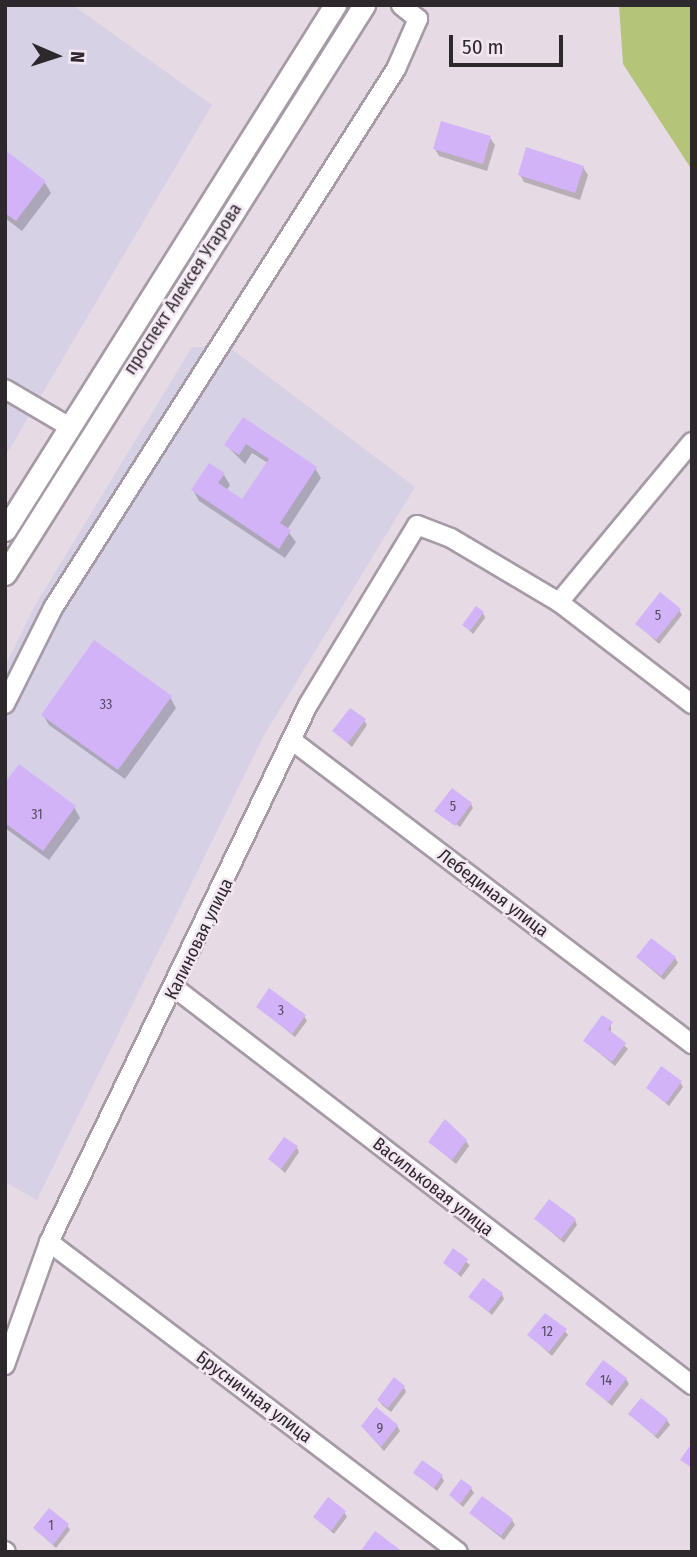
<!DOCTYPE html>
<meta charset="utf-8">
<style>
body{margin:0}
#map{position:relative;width:697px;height:1557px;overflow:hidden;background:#e6dae5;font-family:"Fira Sans Condensed",sans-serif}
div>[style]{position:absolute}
.commercial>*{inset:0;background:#d7d1e6}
.green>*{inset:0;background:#b4c579}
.shadow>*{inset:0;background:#0003}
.building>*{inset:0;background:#d3b3f8}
.roads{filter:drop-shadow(2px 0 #a59aa5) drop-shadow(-2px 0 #a59aa5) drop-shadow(0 2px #a59aa5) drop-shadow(0 -2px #a59aa5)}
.minor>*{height:18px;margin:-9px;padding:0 9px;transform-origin:9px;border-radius:9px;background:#fff}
.major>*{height:21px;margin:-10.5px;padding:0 10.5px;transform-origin:10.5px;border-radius:10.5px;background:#fff}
span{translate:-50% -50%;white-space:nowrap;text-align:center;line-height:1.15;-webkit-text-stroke:5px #f3e7f3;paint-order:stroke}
.number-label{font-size:14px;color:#564b5f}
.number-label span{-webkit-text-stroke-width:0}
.street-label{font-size:18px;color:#2d282c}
.frame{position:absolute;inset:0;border:7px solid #2d282c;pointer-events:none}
.north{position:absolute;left:21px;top:21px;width:70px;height:70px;-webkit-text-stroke:5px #f3e7f3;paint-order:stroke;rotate:93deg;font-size:19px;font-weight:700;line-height:28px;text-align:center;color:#2d282c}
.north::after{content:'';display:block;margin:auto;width:24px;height:32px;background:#2d282c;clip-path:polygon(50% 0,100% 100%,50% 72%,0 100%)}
.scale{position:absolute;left:449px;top:35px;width:114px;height:32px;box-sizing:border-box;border:4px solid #2d282c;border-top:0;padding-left:9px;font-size:21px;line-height:24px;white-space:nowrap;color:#2d282c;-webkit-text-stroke:5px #f3e7f3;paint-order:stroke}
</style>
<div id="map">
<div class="commercial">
<i style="clip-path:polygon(5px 5px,73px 5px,212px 105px,5px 457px)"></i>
<i style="clip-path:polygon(192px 347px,230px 348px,415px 487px,263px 737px,37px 1200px,5px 1182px,5px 666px,33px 609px)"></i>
</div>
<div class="green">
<i style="clip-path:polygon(345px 5px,354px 5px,96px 408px,95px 402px)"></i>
<i style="clip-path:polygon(619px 5px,692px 5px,692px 170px,623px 64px)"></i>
</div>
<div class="shadow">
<i style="clip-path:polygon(490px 138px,495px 145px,487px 171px,439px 156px,435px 149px)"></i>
<i style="clip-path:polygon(5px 152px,45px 183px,51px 193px,22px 231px,5px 218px)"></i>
<i style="clip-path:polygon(583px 167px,588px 175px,580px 200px,524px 182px,520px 175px)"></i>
<i style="clip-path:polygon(243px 420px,315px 468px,321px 478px,287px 530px,296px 542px,285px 558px,199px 501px,193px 490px,224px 475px,230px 485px,226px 491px,243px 502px,268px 463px,252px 453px,245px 464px,226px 445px)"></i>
<i style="clip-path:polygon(679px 610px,682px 615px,659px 644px,637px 624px)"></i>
<i style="clip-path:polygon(483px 613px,485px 618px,473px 634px,464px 625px)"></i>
<i style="clip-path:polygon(170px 697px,176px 708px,125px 779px,49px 725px,43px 715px)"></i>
<i style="clip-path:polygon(364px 720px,367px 725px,352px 747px,334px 731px)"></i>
<i style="clip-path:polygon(5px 786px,74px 807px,80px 818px,49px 860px,5px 828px)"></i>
<i style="clip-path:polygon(471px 804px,473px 808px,460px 827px,438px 811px)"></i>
<i style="clip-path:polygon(638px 958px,675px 958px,678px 963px,664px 980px)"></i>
<i style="clip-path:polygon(258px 1007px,304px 1016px,307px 1021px,295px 1037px)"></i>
<i style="clip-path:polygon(611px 1023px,611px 1033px,628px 1049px,615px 1066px,585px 1041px)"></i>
<i style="clip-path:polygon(680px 1082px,683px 1087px,669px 1106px,648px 1088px)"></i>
<i style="clip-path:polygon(466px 1141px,469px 1146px,456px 1164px,430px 1142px)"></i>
<i style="clip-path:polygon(297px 1148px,299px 1152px,285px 1173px,270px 1159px)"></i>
<i style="clip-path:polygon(536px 1219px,575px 1220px,577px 1225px,564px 1243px)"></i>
<i style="clip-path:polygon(453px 1251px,470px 1265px,461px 1277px,445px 1263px)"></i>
<i style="clip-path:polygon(502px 1294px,504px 1299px,492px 1315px,471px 1297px)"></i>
<i style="clip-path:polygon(565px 1331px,568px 1335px,552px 1356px,530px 1336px)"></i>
<i style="clip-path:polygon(626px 1379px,629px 1384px,612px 1406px,587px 1384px)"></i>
<i style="clip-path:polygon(404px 1387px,406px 1392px,391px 1412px,382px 1405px,379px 1400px)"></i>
<i style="clip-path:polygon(630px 1414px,667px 1420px,670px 1425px,658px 1439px)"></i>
<i style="clip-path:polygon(397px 1426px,400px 1431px,384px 1451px,366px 1431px)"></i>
<i style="clip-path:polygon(415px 1473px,442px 1477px,444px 1481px,437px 1491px)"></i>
<i style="clip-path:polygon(471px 1488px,474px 1493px,463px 1507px,451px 1496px)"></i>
<i style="clip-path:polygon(344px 1512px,347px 1517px,334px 1534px,315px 1517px)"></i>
<i style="clip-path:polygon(471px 1514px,512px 1520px,515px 1525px,504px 1540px)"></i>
<i style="clip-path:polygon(67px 1525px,70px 1530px,56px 1548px,35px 1529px)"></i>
</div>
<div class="building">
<i style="clip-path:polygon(441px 121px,491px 136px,483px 164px,433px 149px)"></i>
<i style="clip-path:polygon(526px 147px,584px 166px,575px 193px,518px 175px)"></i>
<i style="clip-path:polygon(5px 150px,46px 181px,16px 221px,5px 213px)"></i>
<i style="clip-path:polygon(243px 417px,317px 467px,280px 523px,291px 530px,279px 549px,191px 490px,209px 463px,225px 473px,218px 483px,242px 499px,269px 459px,246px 444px,239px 455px,224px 445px)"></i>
<i style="clip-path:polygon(660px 592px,681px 609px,656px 640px,635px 624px)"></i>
<i style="clip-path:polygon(476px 606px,484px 612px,470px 631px,462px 625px)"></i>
<i style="clip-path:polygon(94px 640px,172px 696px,118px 770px,41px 715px)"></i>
<i style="clip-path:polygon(350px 708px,366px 719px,348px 743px,332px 731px)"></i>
<i style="clip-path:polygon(19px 764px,76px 806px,43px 851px,5px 823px,5px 783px)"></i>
<i style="clip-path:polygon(452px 788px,472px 803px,455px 826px,434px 811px)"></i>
<i style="clip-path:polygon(651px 938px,676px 957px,661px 976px,636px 957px)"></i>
<i style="clip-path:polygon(269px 988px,306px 1015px,292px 1034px,256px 1007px)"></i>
<i style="clip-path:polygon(602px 1015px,613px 1022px,608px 1029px,626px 1043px,612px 1062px,583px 1041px)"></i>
<i style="clip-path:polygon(661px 1066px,682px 1081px,666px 1103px,646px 1088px)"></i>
<i style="clip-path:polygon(445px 1119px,467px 1140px,452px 1160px,428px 1142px)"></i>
<i style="clip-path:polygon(284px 1137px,298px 1146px,281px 1169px,268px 1159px)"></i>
<i style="clip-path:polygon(549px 1199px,576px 1219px,561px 1239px,534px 1219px)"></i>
<i style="clip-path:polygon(453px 1248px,468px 1259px,458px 1274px,443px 1263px)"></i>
<i style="clip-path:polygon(483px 1278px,503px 1293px,489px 1312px,468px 1297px)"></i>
<i style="clip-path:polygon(545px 1313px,567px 1329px,549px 1352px,527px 1335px)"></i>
<i style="clip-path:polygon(603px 1360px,627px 1378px,608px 1402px,585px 1384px)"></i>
<i style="clip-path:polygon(394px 1377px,405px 1386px,388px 1408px,377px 1400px)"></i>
<i style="clip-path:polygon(641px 1398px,668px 1419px,655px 1436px,628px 1414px)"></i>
<i style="clip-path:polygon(376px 1407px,398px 1425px,381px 1447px,361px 1426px)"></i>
<i style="clip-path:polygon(692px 1443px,692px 1468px,680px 1460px)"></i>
<i style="clip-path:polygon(422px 1460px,443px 1475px,434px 1488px,413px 1473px)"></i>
<i style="clip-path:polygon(461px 1479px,472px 1487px,460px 1504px,449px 1495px)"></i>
<i style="clip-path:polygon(482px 1496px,513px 1519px,501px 1536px,469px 1513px)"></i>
<i style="clip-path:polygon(328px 1497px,346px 1511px,331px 1531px,313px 1517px)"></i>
<i style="clip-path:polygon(49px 1508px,69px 1524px,53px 1545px,33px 1528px)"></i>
<i style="clip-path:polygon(375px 1531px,403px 1552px,360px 1552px)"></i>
</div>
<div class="roads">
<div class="minor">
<i style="left:5px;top:389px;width:73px;rotate:30.4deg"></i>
<i style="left:559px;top:602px;width:208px;rotate:-50.3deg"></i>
<i style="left:5px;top:704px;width:107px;rotate:-63.4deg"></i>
<i style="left:53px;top:608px;width:639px;rotate:-57.53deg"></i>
<i style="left:396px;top:69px;width:55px;rotate:-66.3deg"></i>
<i style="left:418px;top:19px;width:22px;rotate:-141deg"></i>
<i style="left:294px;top:742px;width:500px;rotate:37.2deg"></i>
<i style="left:175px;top:988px;width:652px;rotate:37.52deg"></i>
<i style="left:49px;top:1242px;width:513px;rotate:37.16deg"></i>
<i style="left:5px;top:1365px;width:131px;rotate:-70.3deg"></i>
<i style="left:49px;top:1242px;width:596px;rotate:-64.25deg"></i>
<i style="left:308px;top:705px;width:210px;rotate:-58.8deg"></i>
<i style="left:417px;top:525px;width:36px;rotate:21deg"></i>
<i style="left:451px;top:538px;width:126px;rotate:30.7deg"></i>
<i style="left:559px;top:602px;width:168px;rotate:37.5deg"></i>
<i style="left:5px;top:1551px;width:1px;rotate:45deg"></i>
</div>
<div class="major">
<i style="left:5px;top:530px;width:620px;rotate:-57.85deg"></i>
<i style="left:5px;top:574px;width:673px;rotate:-57.75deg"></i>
</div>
</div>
<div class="number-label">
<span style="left:658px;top:616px">5</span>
<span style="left:106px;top:705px">33</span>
<span style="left:453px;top:807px">5</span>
<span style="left:37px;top:815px">31</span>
<span style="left:281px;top:1011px">3</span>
<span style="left:547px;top:1332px">12</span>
<span style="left:606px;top:1381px">14</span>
<span style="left:380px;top:1429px">9</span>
<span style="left:51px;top:1526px">1</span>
</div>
<div class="street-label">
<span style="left:183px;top:289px;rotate:-57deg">проспект Алексея Угарова</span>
<span style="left:493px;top:893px;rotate:37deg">Лебединая улица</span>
<span style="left:199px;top:939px;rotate:-64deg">Калиновая улица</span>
<span style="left:433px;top:1187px;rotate:38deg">Васильковая улица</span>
<span style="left:254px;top:1397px;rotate:37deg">Брусничная улица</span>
</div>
<div class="frame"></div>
<div class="north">N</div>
<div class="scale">50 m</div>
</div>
